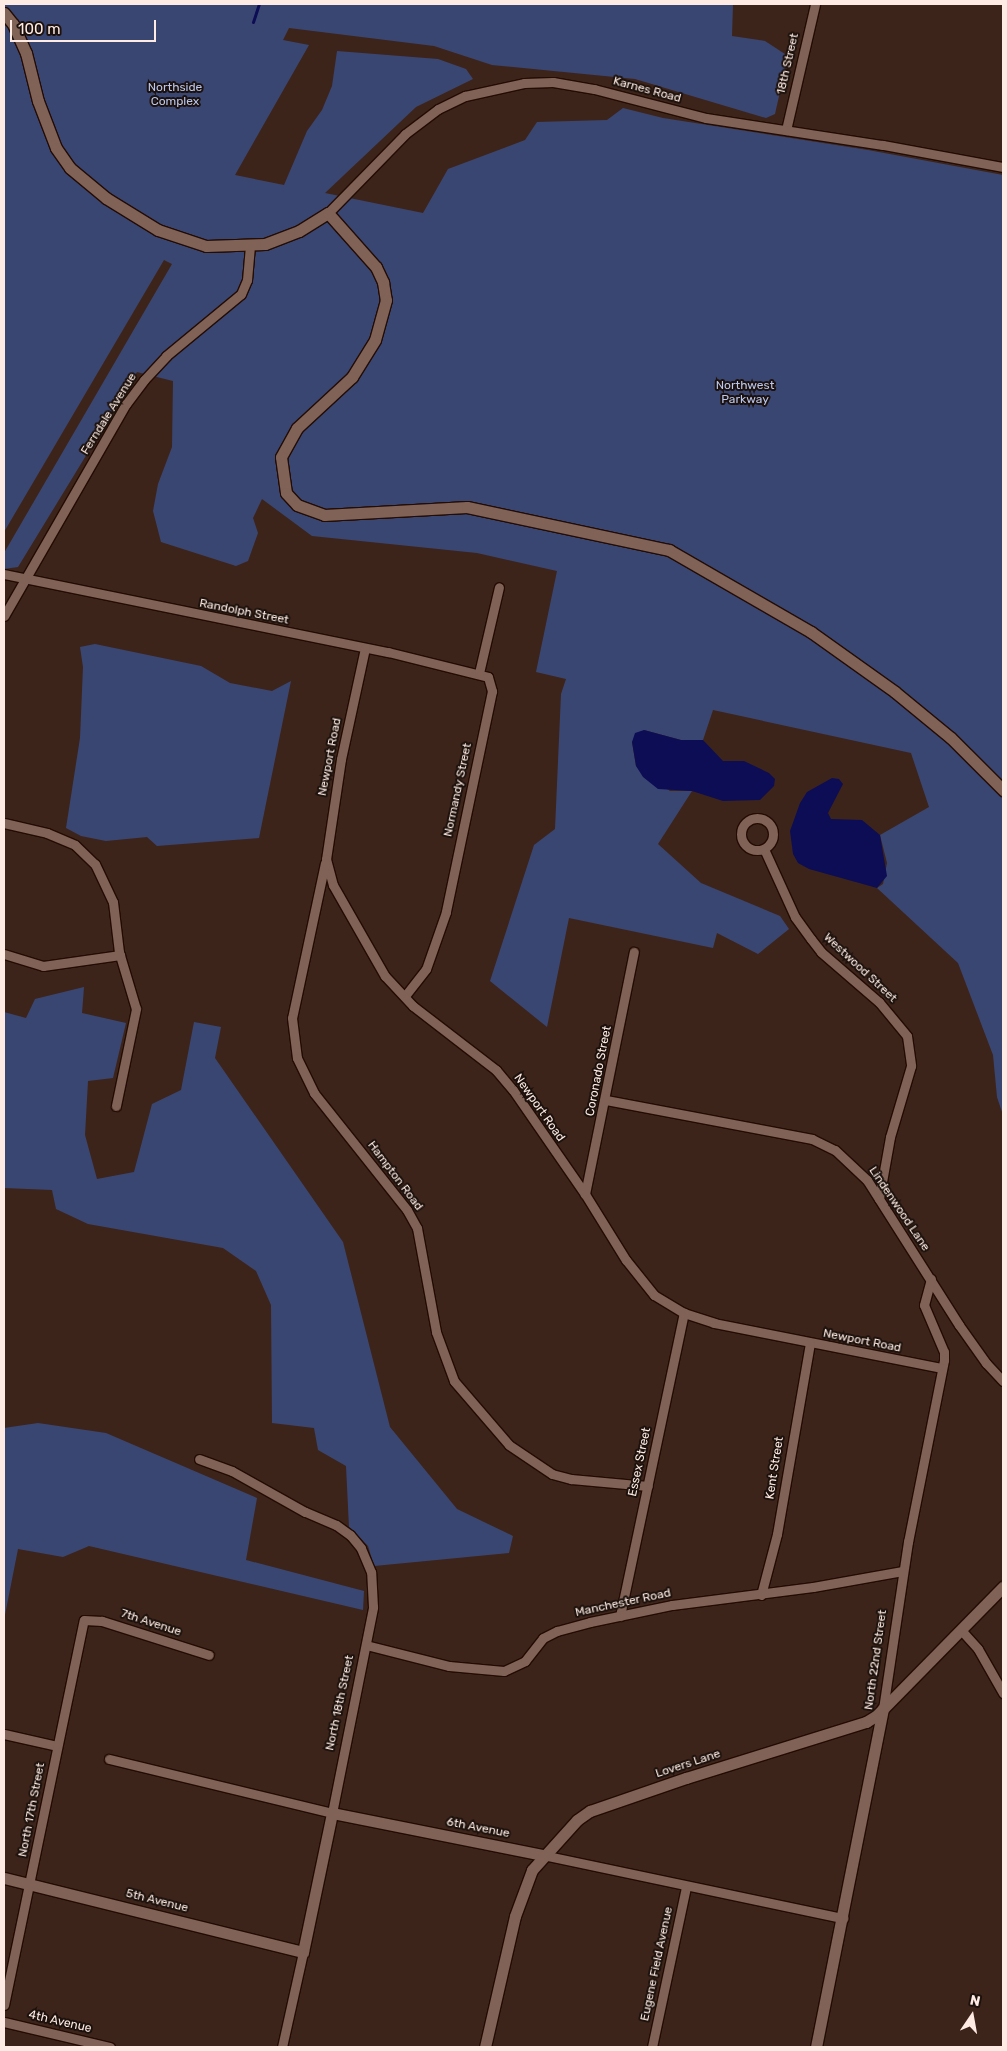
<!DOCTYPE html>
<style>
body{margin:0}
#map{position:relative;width:1007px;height:2051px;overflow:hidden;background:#3d241a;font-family:Rubik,sans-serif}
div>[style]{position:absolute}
.green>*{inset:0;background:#3a4672}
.water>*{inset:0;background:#0c0d55}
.stream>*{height:3px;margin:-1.5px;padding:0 1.5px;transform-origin:1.5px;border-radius:1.5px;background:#0c0d55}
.roads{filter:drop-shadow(1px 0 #230c04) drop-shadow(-1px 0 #230c04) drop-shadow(0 1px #230c04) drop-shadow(0 -1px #230c04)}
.minor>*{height:9px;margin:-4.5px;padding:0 4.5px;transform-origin:4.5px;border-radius:4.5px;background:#806256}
.minor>.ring{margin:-4.5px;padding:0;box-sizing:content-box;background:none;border:9px solid #806256;border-radius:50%}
.tertiary>*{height:11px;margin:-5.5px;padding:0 5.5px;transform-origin:5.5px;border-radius:5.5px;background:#806256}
span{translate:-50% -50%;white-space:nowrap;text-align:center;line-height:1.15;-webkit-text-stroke:4px #1c110c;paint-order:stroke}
.street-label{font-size:12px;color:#fdebe4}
.park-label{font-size:12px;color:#b9c7f1}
.frame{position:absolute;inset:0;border:5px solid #fdebe4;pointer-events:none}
.north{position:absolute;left:947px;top:1991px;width:50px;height:50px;-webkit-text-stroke:4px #1c110c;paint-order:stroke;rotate:12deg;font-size:14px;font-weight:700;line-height:20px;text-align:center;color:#fdebe4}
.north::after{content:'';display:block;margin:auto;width:18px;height:22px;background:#fdebe4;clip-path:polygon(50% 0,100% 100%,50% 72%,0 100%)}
.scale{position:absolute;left:10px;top:20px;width:146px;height:22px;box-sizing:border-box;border:2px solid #fdebe4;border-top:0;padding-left:6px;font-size:15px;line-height:18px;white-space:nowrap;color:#fdebe4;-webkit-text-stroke:4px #1c110c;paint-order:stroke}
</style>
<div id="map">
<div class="green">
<i style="clip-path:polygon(4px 4px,733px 4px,732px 36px,765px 41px,788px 56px,775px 114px,766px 118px,635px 79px,492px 65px,434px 46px,289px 28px,283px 40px,309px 45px,235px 175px,284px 185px,307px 131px,322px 110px,332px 86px,337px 51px,438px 59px,466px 69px,473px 79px,416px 107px,325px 193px,423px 213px,448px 169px,525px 140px,537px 122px,607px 120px,623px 108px,663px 118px,868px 150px,1003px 175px,1003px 1115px,997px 1097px,993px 1055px,958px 963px,877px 888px,883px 884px,887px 863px,880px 835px,929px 807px,911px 753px,713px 710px,703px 740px,681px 740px,644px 730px,632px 742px,636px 766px,670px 791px,692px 791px,658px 844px,701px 883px,780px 916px,789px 929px,758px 954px,717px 933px,713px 948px,569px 918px,547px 1027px,490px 981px,534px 845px,555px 829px,561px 694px,566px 679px,536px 672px,557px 571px,477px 553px,312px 536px,262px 499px,253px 518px,258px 533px,248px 561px,236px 566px,161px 542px,153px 511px,158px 484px,172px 447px,173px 381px,137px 372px,18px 567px,4px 569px,4px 553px,172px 264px,164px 260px,4px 532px)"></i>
<i style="clip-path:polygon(95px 644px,201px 666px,230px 683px,272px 691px,291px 681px,259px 838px,157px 846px,147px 837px,106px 841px,81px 836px,66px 828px,80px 738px,83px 667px,80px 647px)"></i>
<i style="clip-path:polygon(84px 987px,82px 1013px,126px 1023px,113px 1078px,88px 1081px,85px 1135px,97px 1179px,134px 1172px,152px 1104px,181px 1090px,194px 1022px,221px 1027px,215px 1058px,343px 1242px,390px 1427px,457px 1509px,513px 1536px,509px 1553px,374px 1566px,368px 1546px,349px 1527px,346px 1466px,318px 1450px,314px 1428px,272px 1423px,271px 1305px,256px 1271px,223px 1248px,88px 1224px,56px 1209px,52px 1190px,4px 1188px,4px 1012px,26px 1018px,35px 999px)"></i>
<i style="clip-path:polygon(38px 1423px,106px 1433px,257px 1498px,246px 1560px,364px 1591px,363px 1610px,89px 1546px,63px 1557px,18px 1549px,4px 1620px,4px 1428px)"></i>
</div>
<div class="water">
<i style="clip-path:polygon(644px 730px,681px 740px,703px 740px,723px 761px,744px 761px,769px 773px,775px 779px,774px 786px,760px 800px,723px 801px,692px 791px,658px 789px,643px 777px,636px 766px,632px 742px,635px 733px)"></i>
<i style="clip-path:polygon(832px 778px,839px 779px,843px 784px,828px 813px,831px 819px,862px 820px,880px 835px,887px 876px,877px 888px,809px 869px,798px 863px,793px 854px,790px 831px,800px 803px,807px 792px)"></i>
</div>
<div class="stream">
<i style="left:253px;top:22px;width:19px;rotate:-72deg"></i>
</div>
<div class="roads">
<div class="minor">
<i style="left:786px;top:130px;width:129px;rotate:-77deg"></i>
<i style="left:328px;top:213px;width:110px;rotate:-45.7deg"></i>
<i style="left:405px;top:134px;width:41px;rotate:-37.1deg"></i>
<i style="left:438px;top:109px;width:30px;rotate:-26deg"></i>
<i style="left:465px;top:96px;width:60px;rotate:-12.4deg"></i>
<i style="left:524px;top:83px;width:29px;rotate:-2deg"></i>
<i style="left:553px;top:82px;width:42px;rotate:9.7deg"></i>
<i style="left:594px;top:89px;width:116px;rotate:14.5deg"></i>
<i style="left:706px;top:118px;width:179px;rotate:8.7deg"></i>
<i style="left:883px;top:145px;width:122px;rotate:10.4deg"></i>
<i style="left:4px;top:574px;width:392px;rotate:11.5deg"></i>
<i style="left:388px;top:652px;width:103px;rotate:14deg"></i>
<i style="left:488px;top:677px;width:15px;rotate:74deg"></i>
<i style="left:492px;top:691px;width:226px;rotate:101.8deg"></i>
<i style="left:446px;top:912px;width:60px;rotate:109.3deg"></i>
<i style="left:426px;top:969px;width:34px;rotate:128deg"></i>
<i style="left:4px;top:616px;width:245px;rotate:-60.1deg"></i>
<i style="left:126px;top:404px;width:30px;rotate:-53deg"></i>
<i style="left:144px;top:380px;width:33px;rotate:-47deg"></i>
<i style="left:166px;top:356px;width:97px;rotate:-39.6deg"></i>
<i style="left:241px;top:294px;width:15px;rotate:-67deg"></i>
<i style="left:247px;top:280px;width:34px;rotate:-85deg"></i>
<i style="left:365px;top:648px;width:114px;rotate:102.2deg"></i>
<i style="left:341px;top:759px;width:101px;rotate:98.5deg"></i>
<i style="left:326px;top:859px;width:27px;rotate:75deg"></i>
<i style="left:333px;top:885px;width:105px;rotate:60.3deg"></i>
<i style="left:385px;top:976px;width:41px;rotate:47deg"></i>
<i style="left:413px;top:1006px;width:105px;rotate:37.6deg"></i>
<i style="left:496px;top:1070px;width:26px;rotate:50deg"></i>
<i style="left:513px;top:1090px;width:126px;rotate:55.3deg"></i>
<i style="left:585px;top:1194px;width:78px;rotate:58.2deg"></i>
<i style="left:626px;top:1260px;width:45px;rotate:51.3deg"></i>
<i style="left:654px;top:1295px;width:35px;rotate:31deg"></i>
<i style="left:684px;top:1313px;width:32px;rotate:18deg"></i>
<i style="left:714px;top:1323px;width:232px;rotate:11.2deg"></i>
<i style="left:479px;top:673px;width:88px;rotate:-76.9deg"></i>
<i class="ring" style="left:741px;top:818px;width:23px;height:23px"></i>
<i style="left:4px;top:823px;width:44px;rotate:13.1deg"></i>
<i style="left:47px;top:833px;width:30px;rotate:23deg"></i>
<i style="left:75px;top:845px;width:28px;rotate:44deg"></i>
<i style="left:95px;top:864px;width:42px;rotate:64.7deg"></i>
<i style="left:113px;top:902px;width:50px;rotate:83.2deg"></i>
<i style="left:119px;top:952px;width:59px;rotate:73.4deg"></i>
<i style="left:136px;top:1009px;width:99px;rotate:101.7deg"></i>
<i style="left:764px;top:849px;width:75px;rotate:65.5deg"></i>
<i style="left:795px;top:917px;width:27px;rotate:54deg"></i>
<i style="left:811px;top:939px;width:16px;rotate:52deg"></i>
<i style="left:821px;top:952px;width:77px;rotate:40.8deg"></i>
<i style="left:879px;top:1002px;width:44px;rotate:50.5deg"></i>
<i style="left:907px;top:1036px;width:30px;rotate:82deg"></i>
<i style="left:911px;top:1066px;width:74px;rotate:106.5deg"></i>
<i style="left:890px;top:1137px;width:63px;rotate:100.1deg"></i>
<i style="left:325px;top:863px;width:158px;rotate:102deg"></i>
<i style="left:292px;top:1018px;width:40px;rotate:82.9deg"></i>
<i style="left:297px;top:1058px;width:39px;rotate:64deg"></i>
<i style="left:314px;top:1093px;width:149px;rotate:51.5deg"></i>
<i style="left:407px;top:1210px;width:21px;rotate:61deg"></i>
<i style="left:417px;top:1228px;width:106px;rotate:79.6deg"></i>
<i style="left:436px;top:1332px;width:52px;rotate:69.8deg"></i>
<i style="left:454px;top:1381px;width:84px;rotate:49.3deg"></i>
<i style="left:509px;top:1445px;width:52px;rotate:34deg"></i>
<i style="left:552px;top:1474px;width:20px;rotate:15deg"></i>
<i style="left:571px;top:1479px;width:77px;rotate:5.2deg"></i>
<i style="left:4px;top:954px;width:41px;rotate:17.1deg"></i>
<i style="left:43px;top:966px;width:78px;rotate:-8.1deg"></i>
<i style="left:606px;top:1100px;width:210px;rotate:10.7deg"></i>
<i style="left:812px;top:1139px;width:25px;rotate:26deg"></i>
<i style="left:835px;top:1150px;width:44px;rotate:43.2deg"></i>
<i style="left:867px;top:1180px;width:172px;rotate:57.6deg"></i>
<i style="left:959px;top:1325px;width:47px;rotate:54.6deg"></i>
<i style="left:986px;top:1363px;width:25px;rotate:47deg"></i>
<i style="left:585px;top:1194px;width:247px;rotate:-78.6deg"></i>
<i style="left:761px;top:1595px;width:63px;rotate:-75.3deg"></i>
<i style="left:777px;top:1534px;width:194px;rotate:-80.2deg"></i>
<i style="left:620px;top:1616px;width:310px;rotate:-78.1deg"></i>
<i style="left:961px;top:1630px;width:25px;rotate:48deg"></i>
<i style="left:978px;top:1649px;width:51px;rotate:60.4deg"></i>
<i style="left:366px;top:1645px;width:86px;rotate:14.2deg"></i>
<i style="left:449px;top:1666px;width:55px;rotate:5.2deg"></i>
<i style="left:504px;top:1671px;width:23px;rotate:-25deg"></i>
<i style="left:525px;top:1661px;width:29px;rotate:-52deg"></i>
<i style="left:543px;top:1638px;width:16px;rotate:-27deg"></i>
<i style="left:557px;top:1631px;width:34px;rotate:-15deg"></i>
<i style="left:590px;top:1622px;width:84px;rotate:-11.7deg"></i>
<i style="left:672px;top:1605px;width:142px;rotate:-7.3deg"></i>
<i style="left:813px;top:1587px;width:91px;rotate:-10.1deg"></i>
<i style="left:883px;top:1709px;width:169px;rotate:-81.5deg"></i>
<i style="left:908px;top:1542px;width:186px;rotate:-78.8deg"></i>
<i style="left:944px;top:1360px;width:8px;rotate:-90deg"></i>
<i style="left:944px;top:1352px;width:51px;rotate:-113.1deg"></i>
<i style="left:924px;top:1305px;width:27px;rotate:-75deg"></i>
<i style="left:4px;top:1734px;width:54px;rotate:12.8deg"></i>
<i style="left:109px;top:1759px;width:229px;rotate:13.6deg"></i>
<i style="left:332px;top:1813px;width:210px;rotate:-78.7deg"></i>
<i style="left:373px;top:1607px;width:35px;rotate:-93deg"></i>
<i style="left:371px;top:1572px;width:26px;rotate:-113deg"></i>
<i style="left:361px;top:1548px;width:17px;rotate:-130deg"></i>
<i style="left:350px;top:1535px;width:17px;rotate:-144deg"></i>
<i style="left:336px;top:1525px;width:34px;rotate:-157deg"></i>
<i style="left:305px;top:1512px;width:84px;rotate:-150.7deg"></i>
<i style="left:232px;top:1471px;width:35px;rotate:-160deg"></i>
<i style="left:543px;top:1855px;width:307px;rotate:11.9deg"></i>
<i style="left:4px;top:2005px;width:393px;rotate:-78.3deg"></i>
<i style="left:84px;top:1620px;width:18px;rotate:3deg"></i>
<i style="left:102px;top:1621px;width:112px;rotate:17.6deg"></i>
<i style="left:4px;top:2022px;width:109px;rotate:13.3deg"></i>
<i style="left:282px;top:2047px;width:97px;rotate:-77.5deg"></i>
<i style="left:652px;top:2047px;width:164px;rotate:-78deg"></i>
</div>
<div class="tertiary">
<i style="left:4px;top:13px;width:14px;rotate:51deg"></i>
<i style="left:13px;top:24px;width:32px;rotate:66deg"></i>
<i style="left:26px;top:53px;width:49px;rotate:76deg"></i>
<i style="left:38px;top:101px;width:50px;rotate:69deg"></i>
<i style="left:56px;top:148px;width:24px;rotate:55deg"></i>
<i style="left:70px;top:168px;width:47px;rotate:39.8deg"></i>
<i style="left:106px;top:198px;width:61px;rotate:31.6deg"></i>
<i style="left:158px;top:230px;width:51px;rotate:18.4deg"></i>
<i style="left:206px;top:246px;width:59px;rotate:-1.9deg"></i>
<i style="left:265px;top:244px;width:36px;rotate:-21deg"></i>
<i style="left:299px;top:231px;width:34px;rotate:-32deg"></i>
<i style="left:328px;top:213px;width:72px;rotate:48.4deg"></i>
<i style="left:376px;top:267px;width:17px;rotate:65deg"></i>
<i style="left:383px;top:282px;width:18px;rotate:81deg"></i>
<i style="left:386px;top:300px;width:41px;rotate:105.4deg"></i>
<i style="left:375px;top:340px;width:44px;rotate:121.9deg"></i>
<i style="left:352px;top:377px;width:75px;rotate:137.2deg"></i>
<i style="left:297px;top:428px;width:33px;rotate:119deg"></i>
<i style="left:281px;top:457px;width:36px;rotate:82deg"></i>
<i style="left:286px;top:493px;width:16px;rotate:47deg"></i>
<i style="left:297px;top:505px;width:29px;rotate:20deg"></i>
<i style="left:324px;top:515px;width:143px;rotate:-3.2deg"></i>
<i style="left:467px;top:507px;width:207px;rotate:12deg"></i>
<i style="left:669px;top:550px;width:164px;rotate:30deg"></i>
<i style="left:811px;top:632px;width:103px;rotate:35.5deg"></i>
<i style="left:895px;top:692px;width:72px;rotate:39.4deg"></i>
<i style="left:951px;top:738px;width:74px;rotate:45deg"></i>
<i style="left:4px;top:1878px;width:308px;rotate:13.9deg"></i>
<i style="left:303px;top:1952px;width:142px;rotate:-78.2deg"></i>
<i style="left:332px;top:1813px;width:215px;rotate:11.3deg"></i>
<i style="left:485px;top:2047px;width:134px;rotate:-77.1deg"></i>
<i style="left:515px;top:1916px;width:49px;rotate:-69.7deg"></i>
<i style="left:532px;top:1870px;width:67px;rotate:-48deg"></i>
<i style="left:577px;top:1820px;width:16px;rotate:-35deg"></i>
<i style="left:590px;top:1811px;width:102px;rotate:-19deg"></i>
<i style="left:686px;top:1778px;width:189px;rotate:-17.3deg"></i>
<i style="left:866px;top:1722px;width:13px;rotate:-32deg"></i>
<i style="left:877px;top:1715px;width:180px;rotate:-45.5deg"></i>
<i style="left:816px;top:2047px;width:345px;rotate:-78.8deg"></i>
</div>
</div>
<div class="street-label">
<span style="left:788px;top:64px;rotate:-77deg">18th Street</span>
<span style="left:647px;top:90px;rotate:15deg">Karnes Road</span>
<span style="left:109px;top:414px;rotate:-58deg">Ferndale Avenue</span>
<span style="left:244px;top:612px;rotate:11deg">Randolph Street</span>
<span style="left:330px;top:757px;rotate:-79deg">Newport Road</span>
<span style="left:458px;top:790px;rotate:-78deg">Normandy Street</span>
<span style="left:860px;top:968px;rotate:43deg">Westwood Street</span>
<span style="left:599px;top:1071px;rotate:-79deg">Coronado Street</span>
<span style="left:539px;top:1108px;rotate:55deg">Newport Road</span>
<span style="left:395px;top:1176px;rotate:53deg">Hampton Road</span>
<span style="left:899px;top:1209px;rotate:56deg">Lindenwood Lane</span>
<span style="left:862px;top:1341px;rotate:11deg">Newport Road</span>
<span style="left:640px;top:1462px;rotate:-78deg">Essex Street</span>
<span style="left:775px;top:1468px;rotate:-81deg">Kent Street</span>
<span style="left:623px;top:1603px;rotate:-12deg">Manchester Road</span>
<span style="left:151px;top:1623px;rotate:18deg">7th Avenue</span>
<span style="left:876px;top:1660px;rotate:-82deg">North 22nd Street</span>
<span style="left:340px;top:1703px;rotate:-78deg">North 18th Street</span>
<span style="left:688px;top:1764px;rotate:-18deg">Lovers Lane</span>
<span style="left:32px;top:1810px;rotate:-79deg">North 17th Street</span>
<span style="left:478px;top:1828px;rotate:11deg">6th Avenue</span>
<span style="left:157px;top:1901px;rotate:14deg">5th Avenue</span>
<span style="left:657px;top:1964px;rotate:-78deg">Eugene Field Avenue</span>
<span style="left:60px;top:2022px;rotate:13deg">4th Avenue</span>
</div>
<div class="park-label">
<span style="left:175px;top:95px">Northside<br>Complex</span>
<span style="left:745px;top:393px">Northwest<br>Parkway</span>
</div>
<div class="frame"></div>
<div class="north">N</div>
<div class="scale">100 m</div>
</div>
